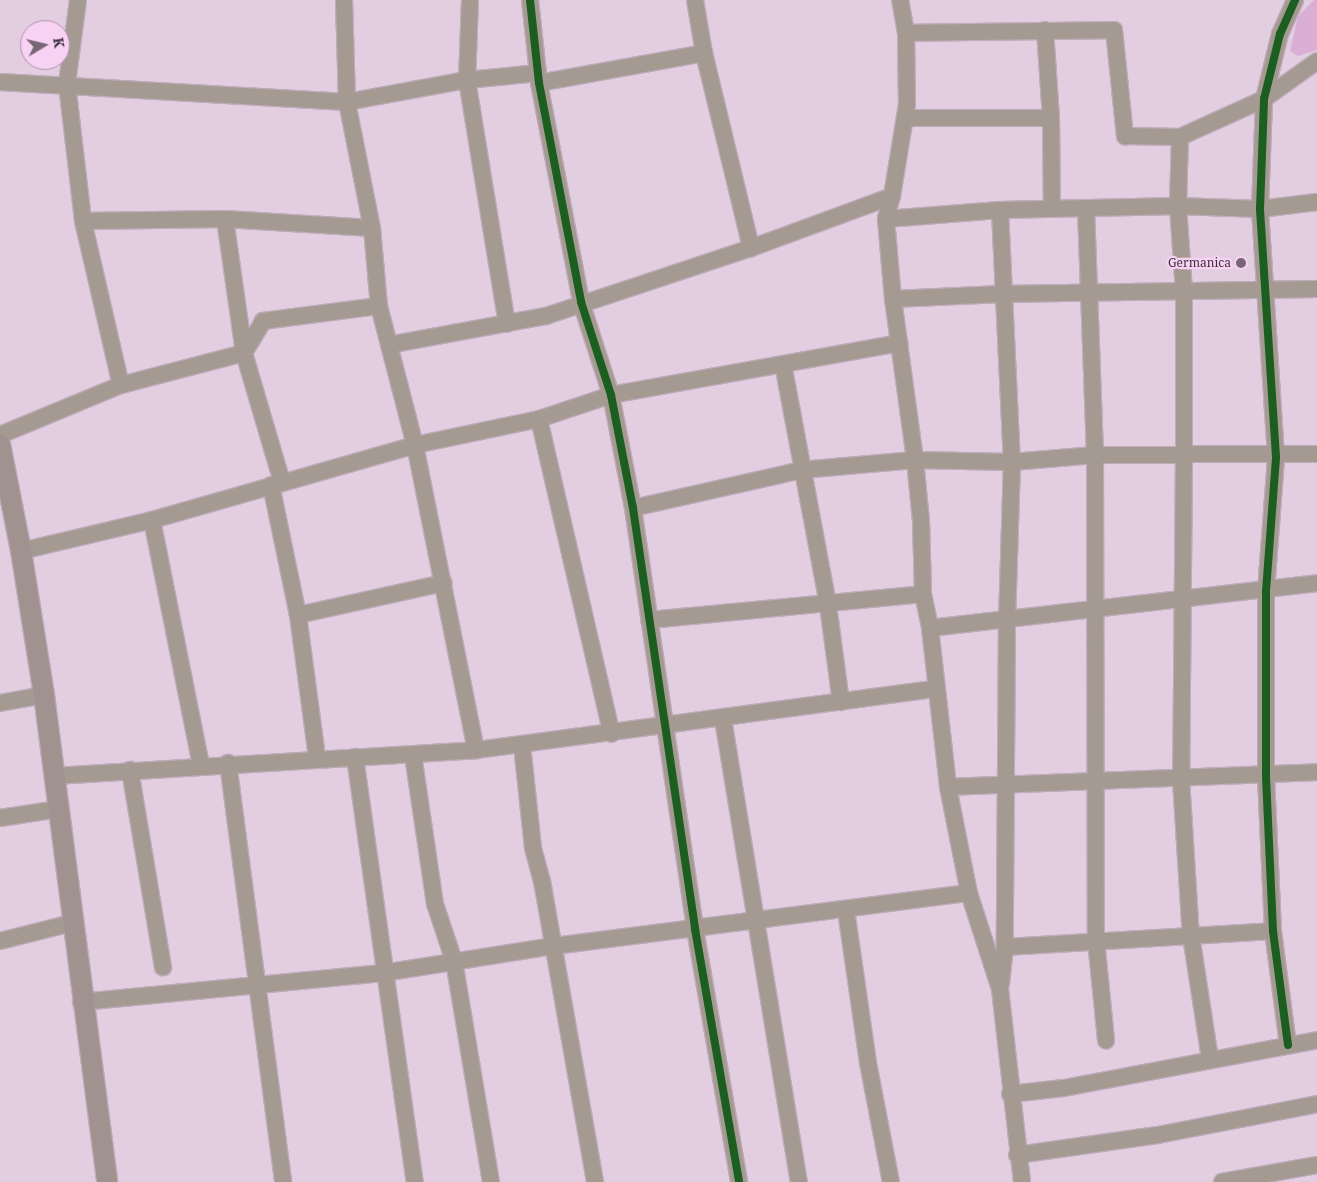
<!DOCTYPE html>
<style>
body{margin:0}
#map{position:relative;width:1317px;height:1182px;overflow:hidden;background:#e3cde0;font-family:"Noto Serif",serif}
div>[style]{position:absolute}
.green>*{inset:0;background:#dbaed6}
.roads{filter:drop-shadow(1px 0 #bdacba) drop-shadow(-1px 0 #bdacba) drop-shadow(0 1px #bdacba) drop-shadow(0 -1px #bdacba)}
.minor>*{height:16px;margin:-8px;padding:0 8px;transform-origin:8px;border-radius:8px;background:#a49a92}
.major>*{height:20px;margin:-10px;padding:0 10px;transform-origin:10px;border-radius:10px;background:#a0938f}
.cycleway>*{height:8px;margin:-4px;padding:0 4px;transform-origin:4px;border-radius:4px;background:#1b5e20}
.dots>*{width:14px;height:14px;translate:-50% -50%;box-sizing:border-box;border:2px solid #f8d2f3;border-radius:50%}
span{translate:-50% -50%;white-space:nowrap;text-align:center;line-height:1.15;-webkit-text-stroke:4.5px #f8d2f3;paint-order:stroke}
.poi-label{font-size:12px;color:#3e2f3c}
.right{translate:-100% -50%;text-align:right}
.north{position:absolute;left:20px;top:20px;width:50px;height:50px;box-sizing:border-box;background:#f8d2f3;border:1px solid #ae91aa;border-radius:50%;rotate:81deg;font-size:14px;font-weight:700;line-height:20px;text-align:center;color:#3e2f3c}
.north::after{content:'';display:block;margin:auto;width:18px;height:22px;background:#786675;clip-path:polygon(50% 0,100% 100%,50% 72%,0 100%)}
</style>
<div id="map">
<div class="green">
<i style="clip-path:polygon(1314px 0,1317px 0,1317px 50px,1298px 56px,1290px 51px,1298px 16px)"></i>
</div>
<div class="roads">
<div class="minor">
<i style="left:78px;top:0;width:85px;rotate:97.5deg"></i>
<i style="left:67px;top:84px;width:138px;rotate:83.3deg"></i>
<i style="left:83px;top:221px;width:168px;rotate:77deg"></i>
<i style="left:344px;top:0;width:102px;rotate:88.3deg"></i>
<i style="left:347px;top:102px;width:128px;rotate:78.8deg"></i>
<i style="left:372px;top:228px;width:78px;rotate:84.9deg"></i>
<i style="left:379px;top:306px;width:144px;rotate:75.5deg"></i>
<i style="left:415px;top:445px;width:311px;rotate:78.7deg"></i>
<i style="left:470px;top:0;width:80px;rotate:92.1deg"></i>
<i style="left:467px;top:80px;width:247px;rotate:80.7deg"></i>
<i style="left:530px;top:0;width:83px;rotate:83.8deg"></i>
<i style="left:539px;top:83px;width:223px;rotate:79.1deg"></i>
<i style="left:581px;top:302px;width:98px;rotate:72.1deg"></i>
<i style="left:611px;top:395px;width:115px;rotate:79deg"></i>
<i style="left:633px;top:508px;width:426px;rotate:81.6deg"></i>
<i style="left:695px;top:929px;width:257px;rotate:80.1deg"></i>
<i style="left:695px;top:0;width:54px;rotate:80.4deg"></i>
<i style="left:704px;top:53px;width:201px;rotate:76.4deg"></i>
<i style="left:1045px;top:30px;width:88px;rotate:86.1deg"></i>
<i style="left:1051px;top:118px;width:91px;rotate:89.4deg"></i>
<i style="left:906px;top:33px;width:208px;rotate:-0.8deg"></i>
<i style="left:1114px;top:30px;width:107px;rotate:84.1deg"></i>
<i style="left:1125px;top:136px;width:55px;rotate:1deg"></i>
<i style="left:1180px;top:137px;width:92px;rotate:-24.3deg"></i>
<i style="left:1264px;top:99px;width:65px;rotate:-35.6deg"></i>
<i style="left:0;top:82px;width:348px;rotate:3.3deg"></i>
<i style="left:347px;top:102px;width:122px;rotate:-10.4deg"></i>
<i style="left:467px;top:80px;width:71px;rotate:-5.6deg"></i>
<i style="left:539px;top:83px;width:168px;rotate:-10.3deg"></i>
<i style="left:905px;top:118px;width:146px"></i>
<i style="left:1180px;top:137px;width:69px;rotate:91.7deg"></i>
<i style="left:1178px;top:206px;width:86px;rotate:86deg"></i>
<i style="left:1184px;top:292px;width:162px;rotate:90deg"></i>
<i style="left:1184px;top:454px;width:325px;rotate:90.5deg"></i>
<i style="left:1181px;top:779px;width:157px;rotate:86.4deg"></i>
<i style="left:1191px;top:936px;width:124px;rotate:81.2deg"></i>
<i style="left:892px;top:196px;width:24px;rotate:105deg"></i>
<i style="left:886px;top:219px;width:80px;rotate:85deg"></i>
<i style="left:893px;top:299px;width:162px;rotate:82.2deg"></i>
<i style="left:915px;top:460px;width:61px;rotate:84.4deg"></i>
<i style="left:921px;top:521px;width:73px;rotate:88.4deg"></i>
<i style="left:923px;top:594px;width:35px;rotate:78deg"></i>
<i style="left:930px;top:628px;width:160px;rotate:83.5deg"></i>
<i style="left:948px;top:787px;width:108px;rotate:78.8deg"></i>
<i style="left:969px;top:893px;width:101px;rotate:72.1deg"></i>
<i style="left:1000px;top:989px;width:194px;rotate:83.5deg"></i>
<i style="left:1086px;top:209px;width:246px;rotate:87.9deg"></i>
<i style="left:1095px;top:455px;width:485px;rotate:89.9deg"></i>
<i style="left:1096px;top:940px;width:101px;rotate:84.3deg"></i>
<i style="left:1000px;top:210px;width:252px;rotate:87.3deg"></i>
<i style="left:1012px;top:462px;width:158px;rotate:91.8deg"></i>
<i style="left:1007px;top:620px;width:327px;rotate:90.4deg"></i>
<i style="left:225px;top:219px;width:135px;rotate:81.9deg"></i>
<i style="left:244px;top:353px;width:134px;rotate:73.6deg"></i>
<i style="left:886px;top:219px;width:114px;rotate:-4.5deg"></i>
<i style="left:1000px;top:210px;width:178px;rotate:-1.3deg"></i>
<i style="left:1178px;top:206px;width:82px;rotate:2.1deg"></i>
<i style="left:1260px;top:209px;width:57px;rotate:-7deg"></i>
<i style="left:83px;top:221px;width:142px;rotate:-0.8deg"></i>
<i style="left:225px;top:219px;width:147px;rotate:3.5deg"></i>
<i style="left:893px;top:299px;width:109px;rotate:-2.6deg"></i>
<i style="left:1002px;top:294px;width:315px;rotate:-0.9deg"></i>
<i style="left:389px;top:345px;width:160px;rotate:-10.5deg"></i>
<i style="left:546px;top:316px;width:216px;rotate:-18.4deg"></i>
<i style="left:751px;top:248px;width:150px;rotate:-20.2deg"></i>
<i style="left:892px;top:196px;width:93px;rotate:-80.7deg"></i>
<i style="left:907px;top:104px;width:71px;rotate:-90.8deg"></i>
<i style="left:906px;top:33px;width:34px;rotate:-100deg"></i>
<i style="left:783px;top:364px;width:245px;rotate:79.4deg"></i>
<i style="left:828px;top:605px;width:98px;rotate:82.4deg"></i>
<i style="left:539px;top:419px;width:323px;rotate:77deg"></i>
<i style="left:0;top:435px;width:131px;rotate:-22.5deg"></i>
<i style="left:121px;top:385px;width:127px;rotate:-14.6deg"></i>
<i style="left:244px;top:353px;width:37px;rotate:-59deg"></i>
<i style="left:263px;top:321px;width:117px;rotate:-7.4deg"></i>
<i style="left:271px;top:485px;width:133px;rotate:78.3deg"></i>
<i style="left:298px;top:615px;width:144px;rotate:82.4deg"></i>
<i style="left:633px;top:508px;width:172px;rotate:-12.7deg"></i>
<i style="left:801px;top:470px;width:114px;rotate:-5deg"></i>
<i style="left:915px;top:460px;width:97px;rotate:1.2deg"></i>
<i style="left:1012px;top:462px;width:83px;rotate:-4.8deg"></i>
<i style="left:1095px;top:455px;width:222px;rotate:-0.3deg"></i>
<i style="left:152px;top:520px;width:250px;rotate:78.7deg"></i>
<i style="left:21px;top:551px;width:135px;rotate:-13.3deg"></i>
<i style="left:152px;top:520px;width:273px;rotate:-15.9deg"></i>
<i style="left:415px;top:445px;width:127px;rotate:-11.8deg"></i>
<i style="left:539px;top:419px;width:76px;rotate:-18.4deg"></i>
<i style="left:611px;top:395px;width:293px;rotate:-10.2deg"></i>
<i style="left:298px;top:615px;width:149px;rotate:-12.4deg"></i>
<i style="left:649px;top:620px;width:275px;rotate:-5.4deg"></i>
<i style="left:930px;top:628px;width:390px;rotate:-6.6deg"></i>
<i style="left:0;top:703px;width:45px;rotate:-10.3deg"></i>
<i style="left:723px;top:719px;width:469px;rotate:80.7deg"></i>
<i style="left:522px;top:745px;width:104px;rotate:83.9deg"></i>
<i style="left:533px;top:848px;width:34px;rotate:75deg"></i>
<i style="left:542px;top:881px;width:306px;rotate:80deg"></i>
<i style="left:413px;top:755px;width:151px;rotate:81.6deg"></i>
<i style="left:435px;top:904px;width:60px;rotate:71.6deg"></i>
<i style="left:454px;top:961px;width:224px;rotate:80.5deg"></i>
<i style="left:355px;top:757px;width:429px;rotate:82deg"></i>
<i style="left:228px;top:763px;width:423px;rotate:82.5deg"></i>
<i style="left:130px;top:770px;width:200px;rotate:80.5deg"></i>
<i style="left:54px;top:776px;width:423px;rotate:-3.5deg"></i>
<i style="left:476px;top:750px;width:463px;rotate:-7.6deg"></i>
<i style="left:948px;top:787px;width:369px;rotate:-2.3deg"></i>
<i style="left:0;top:818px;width:59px;rotate:-8.8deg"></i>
<i style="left:846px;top:910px;width:155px;rotate:81.8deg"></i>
<i style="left:868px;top:1063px;width:121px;rotate:79.1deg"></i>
<i style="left:0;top:941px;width:74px;rotate:-14deg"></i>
<i style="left:1001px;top:984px;width:37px;rotate:-84deg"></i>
<i style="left:1005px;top:947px;width:268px;rotate:-3.4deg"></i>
<i style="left:81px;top:1002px;width:303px;rotate:-5.5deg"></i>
<i style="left:383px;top:973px;width:173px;rotate:-9deg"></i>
<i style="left:554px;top:946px;width:418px;rotate:-7.3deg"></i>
<i style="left:1288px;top:1045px;width:115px;rotate:-97.5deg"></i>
<i style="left:1273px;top:931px;width:156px;rotate:-92.6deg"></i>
<i style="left:1266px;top:775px;width:184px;rotate:-90deg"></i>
<i style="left:1266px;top:591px;width:134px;rotate:-85.7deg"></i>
<i style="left:1276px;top:457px;width:249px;rotate:-93.7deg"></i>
<i style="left:1260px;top:209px;width:110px;rotate:-87.9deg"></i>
<i style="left:1264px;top:99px;width:67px;rotate:-76.2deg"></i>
<i style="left:1280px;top:34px;width:37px;rotate:-66deg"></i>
<i style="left:1010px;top:1094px;width:54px;rotate:-6.3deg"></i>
<i style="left:1064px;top:1088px;width:258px;rotate:-10.7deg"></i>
<i style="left:1017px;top:1155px;width:142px;rotate:-8.1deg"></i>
<i style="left:1158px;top:1135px;width:162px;rotate:-11deg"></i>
<i style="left:1222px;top:1182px;width:97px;rotate:-10.1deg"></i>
</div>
<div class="major">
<i style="left:0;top:444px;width:109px;rotate:78.9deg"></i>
<i style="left:21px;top:551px;width:146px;rotate:80.9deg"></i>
<i style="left:44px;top:695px;width:491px;rotate:82.6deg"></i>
</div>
</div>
<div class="cycleway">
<i style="left:530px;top:0;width:83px;rotate:83.8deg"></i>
<i style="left:539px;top:83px;width:223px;rotate:79.1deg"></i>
<i style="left:581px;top:302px;width:98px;rotate:72.1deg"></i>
<i style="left:611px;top:395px;width:115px;rotate:79deg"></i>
<i style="left:633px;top:508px;width:426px;rotate:81.6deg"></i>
<i style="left:695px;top:929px;width:257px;rotate:80.1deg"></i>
<i style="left:1288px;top:1045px;width:115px;rotate:-97.5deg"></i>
<i style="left:1273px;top:931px;width:156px;rotate:-92.6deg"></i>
<i style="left:1266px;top:775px;width:184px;rotate:-90deg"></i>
<i style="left:1266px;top:591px;width:134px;rotate:-85.7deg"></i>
<i style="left:1276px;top:457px;width:249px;rotate:-93.7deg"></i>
<i style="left:1260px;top:209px;width:110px;rotate:-87.9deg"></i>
<i style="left:1264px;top:99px;width:67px;rotate:-76.2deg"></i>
<i style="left:1280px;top:34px;width:37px;rotate:-66deg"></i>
</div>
<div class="dots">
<i style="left:1241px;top:263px;background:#786675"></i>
</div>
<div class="poi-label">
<span class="right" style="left:1231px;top:263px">Germanica</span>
</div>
<div class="north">K</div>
</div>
